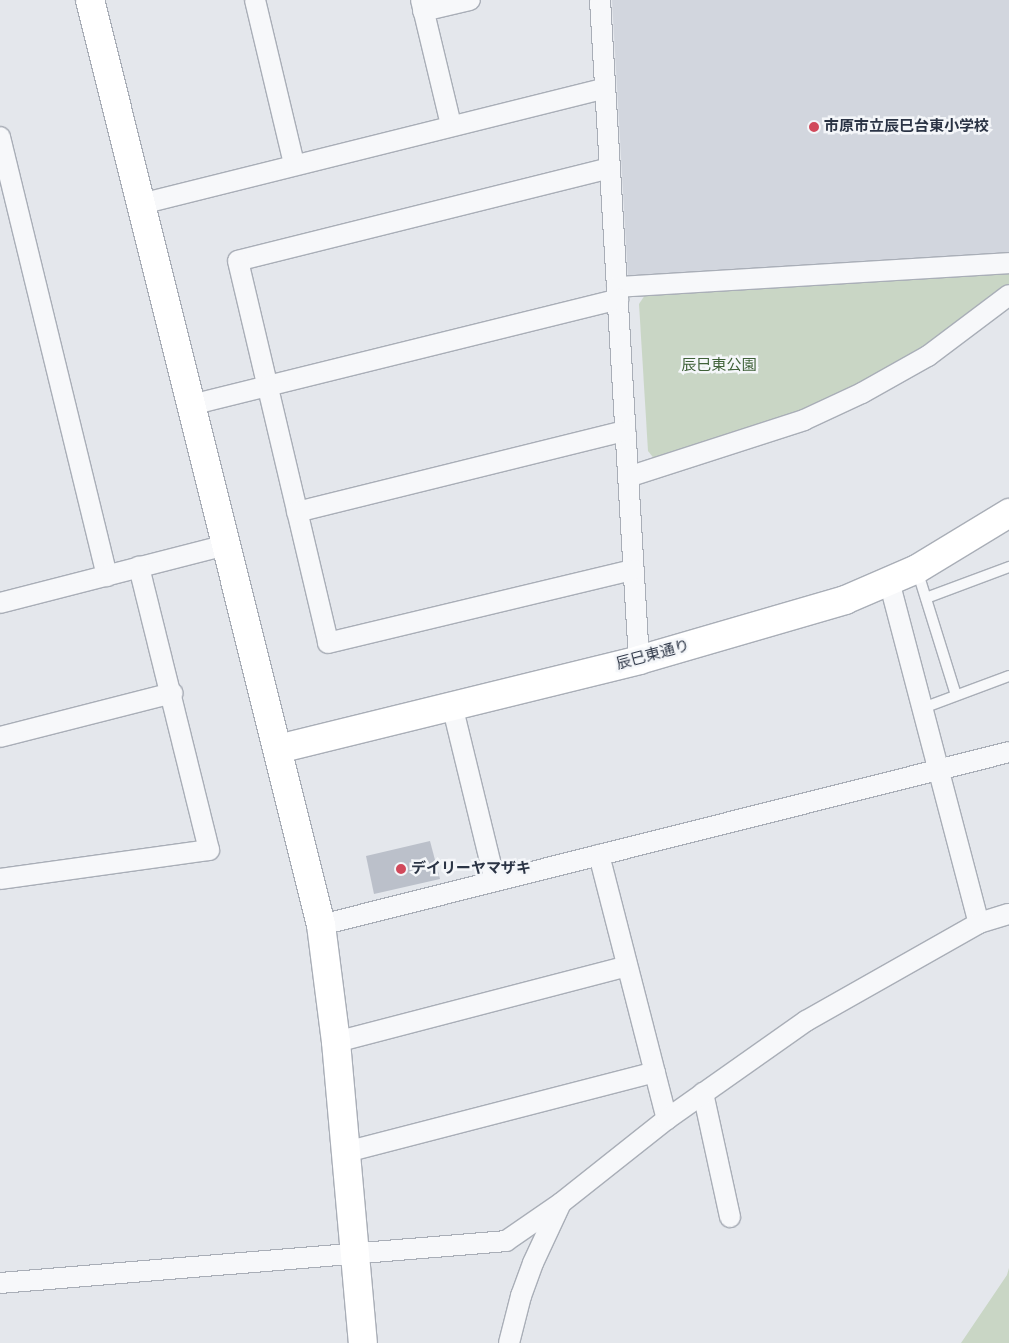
<!DOCTYPE html>
<meta charset="utf-8">
<style>
body{margin:0}
#map{position:relative;width:1009px;height:1343px;overflow:hidden;background:#e4e7ec;font-family:Rubik,"Noto Sans JP",sans-serif}
div>[style]{position:absolute}
.built>*{inset:0;background:#d2d6de}
.green>*{inset:0;background:#c9d6c5}
.building>*{inset:0;background:#bbc0ca}
.roads{filter:drop-shadow(1px 0 #a9aeb7) drop-shadow(-1px 0 #a9aeb7) drop-shadow(0 1px #a9aeb7) drop-shadow(0 -1px #a9aeb7)}
.lane>*{height:10px;margin:-5px;padding:0 5px;transform-origin:5px;border-radius:5px;background:#f7f8fa}
.street>*{height:20px;margin:-10px;padding:0 10px;transform-origin:10px;border-radius:10px;background:#f7f8fa}
.secondary>*{height:28px;margin:-14px;padding:0 14px;transform-origin:14px;border-radius:14px;background:#fff}
.dots>*{width:14px;height:14px;translate:-50% -50%;box-sizing:border-box;border:2px solid #f4f6f9;border-radius:50%}
span{translate:-50% -50%;white-space:nowrap;text-align:center;line-height:1.15;-webkit-text-stroke:5px #f4f6f9;paint-order:stroke}
.poi-label{font-size:15px;color:#2b3445;font-weight:700}
.left{translate:0 -50%;text-align:left}
.park-label{font-size:15px;color:#3f6138}
.street-label{font-size:15px;color:#2b3445}
</style>
<div id="map">
<div class="built">
<i style="clip-path:polygon(612px 0,1009px 0,1009px 253px,628px 278px)"></i>
</div>
<div class="green">
<i style="clip-path:polygon(1009px 274px,1009px 295px,859px 391px,656px 461px,648px 451px,639px 304px,645px 295px)"></i>
<i style="clip-path:polygon(1009px 1268px,1009px 1343px,961px 1343px,1007px 1275px)"></i>
</div>
<div class="building">
<i style="clip-path:polygon(430px 841px,440px 879px,374px 894px,366px 856px)"></i>
</div>
<div class="roads">
<div class="lane">
<i style="left:917px;top:570px;width:131px;rotate:72.7deg"></i>
<i style="left:926px;top:598px;width:89px;rotate:-20.5deg"></i>
<i style="left:923px;top:708px;width:92px;rotate:-20.4deg"></i>
</div>
<div class="street">
<i style="left:255px;top:0;width:169px;rotate:76.6deg"></i>
<i style="left:421px;top:0;width:129px;rotate:76.5deg"></i>
<i style="left:600px;top:0;width:661px;rotate:86.62deg"></i>
<i style="left:423px;top:11px;width:48px;rotate:-13.2deg"></i>
<i style="left:0;top:137px;width:452px;rotate:76.3deg"></i>
<i style="left:610px;top:168px;width:383px;rotate:166deg"></i>
<i style="left:238px;top:261px;width:392px;rotate:76.7deg"></i>
<i style="left:328px;top:643px;width:314px;rotate:-13.5deg"></i>
<i style="left:141px;top:204px;width:478px;rotate:-14deg"></i>
<i style="left:617px;top:287px;width:393px;rotate:-3.5deg"></i>
<i style="left:191px;top:405px;width:440px;rotate:-13.9deg"></i>
<i style="left:628px;top:477px;width:185px;rotate:-17.9deg"></i>
<i style="left:804px;top:420px;width:64px;rotate:-25deg"></i>
<i style="left:862px;top:393px;width:76px;rotate:-29.3deg"></i>
<i style="left:928px;top:356px;width:101px;rotate:-37deg"></i>
<i style="left:297px;top:512px;width:338px;rotate:-13.9deg"></i>
<i style="left:889px;top:581px;width:354px;rotate:75.3deg"></i>
<i style="left:0;top:603px;width:233px;rotate:-14.4deg"></i>
<i style="left:452px;top:705px;width:181px;rotate:76.3deg"></i>
<i style="left:0;top:737px;width:178px;rotate:-14.3deg"></i>
<i style="left:599px;top:855px;width:273px;rotate:75.6deg"></i>
<i style="left:0;top:879px;width:211px;rotate:-7.9deg"></i>
<i style="left:209px;top:850px;width:292px;rotate:-103.9deg"></i>
<i style="left:321px;top:925px;width:709px;rotate:-14.11deg"></i>
<i style="left:336px;top:1042px;width:301px;rotate:-14.6deg"></i>
<i style="left:703px;top:1093px;width:127px;rotate:77.7deg"></i>
<i style="left:346px;top:1152px;width:319px;rotate:-14.5deg"></i>
<i style="left:0;top:1283px;width:508px;rotate:-4.74deg"></i>
<i style="left:506px;top:1241px;width:67px;rotate:-34.6deg"></i>
<i style="left:561px;top:1203px;width:135px;rotate:-38.4deg"></i>
<i style="left:667px;top:1119px;width:170px;rotate:-35.2deg"></i>
<i style="left:806px;top:1021px;width:199px;rotate:-29.5deg"></i>
<i style="left:979px;top:923px;width:31px;rotate:-17deg"></i>
<i style="left:509px;top:1343px;width:49px;rotate:-75.7deg"></i>
<i style="left:521px;top:1296px;width:35px;rotate:-70deg"></i>
<i style="left:533px;top:1263px;width:64px;rotate:-65deg"></i>
</div>
<div class="secondary">
<i style="left:90px;top:0;width:953px;rotate:75.98deg"></i>
<i style="left:321px;top:925px;width:118px;rotate:82.7deg"></i>
<i style="left:336px;top:1042px;width:302px;rotate:84.9deg"></i>
<i style="left:278px;top:749px;width:372px;rotate:-13.8deg"></i>
<i style="left:639px;top:660px;width:215px;rotate:-16.2deg"></i>
<i style="left:845px;top:600px;width:78px;rotate:-23.3deg"></i>
<i style="left:917px;top:569px;width:108px;rotate:-31.3deg"></i>
</div>
</div>
<div class="dots">
<i style="left:814px;top:127px;background:#d1495b"></i>
<i style="left:401px;top:869px;background:#d1495b"></i>
</div>
<div class="poi-label">
<span class="left" style="left:824px;top:127px">市原市立辰巳台東小学校</span>
<span class="left" style="left:411px;top:869px">デイリーヤマザキ</span>
</div>
<div class="park-label">
<span style="left:719px;top:366px">辰巳東公園</span>
</div>
<div class="street-label">
<span style="left:653px;top:655px;rotate:-15deg">辰巳東通り</span>
</div>
</div>
